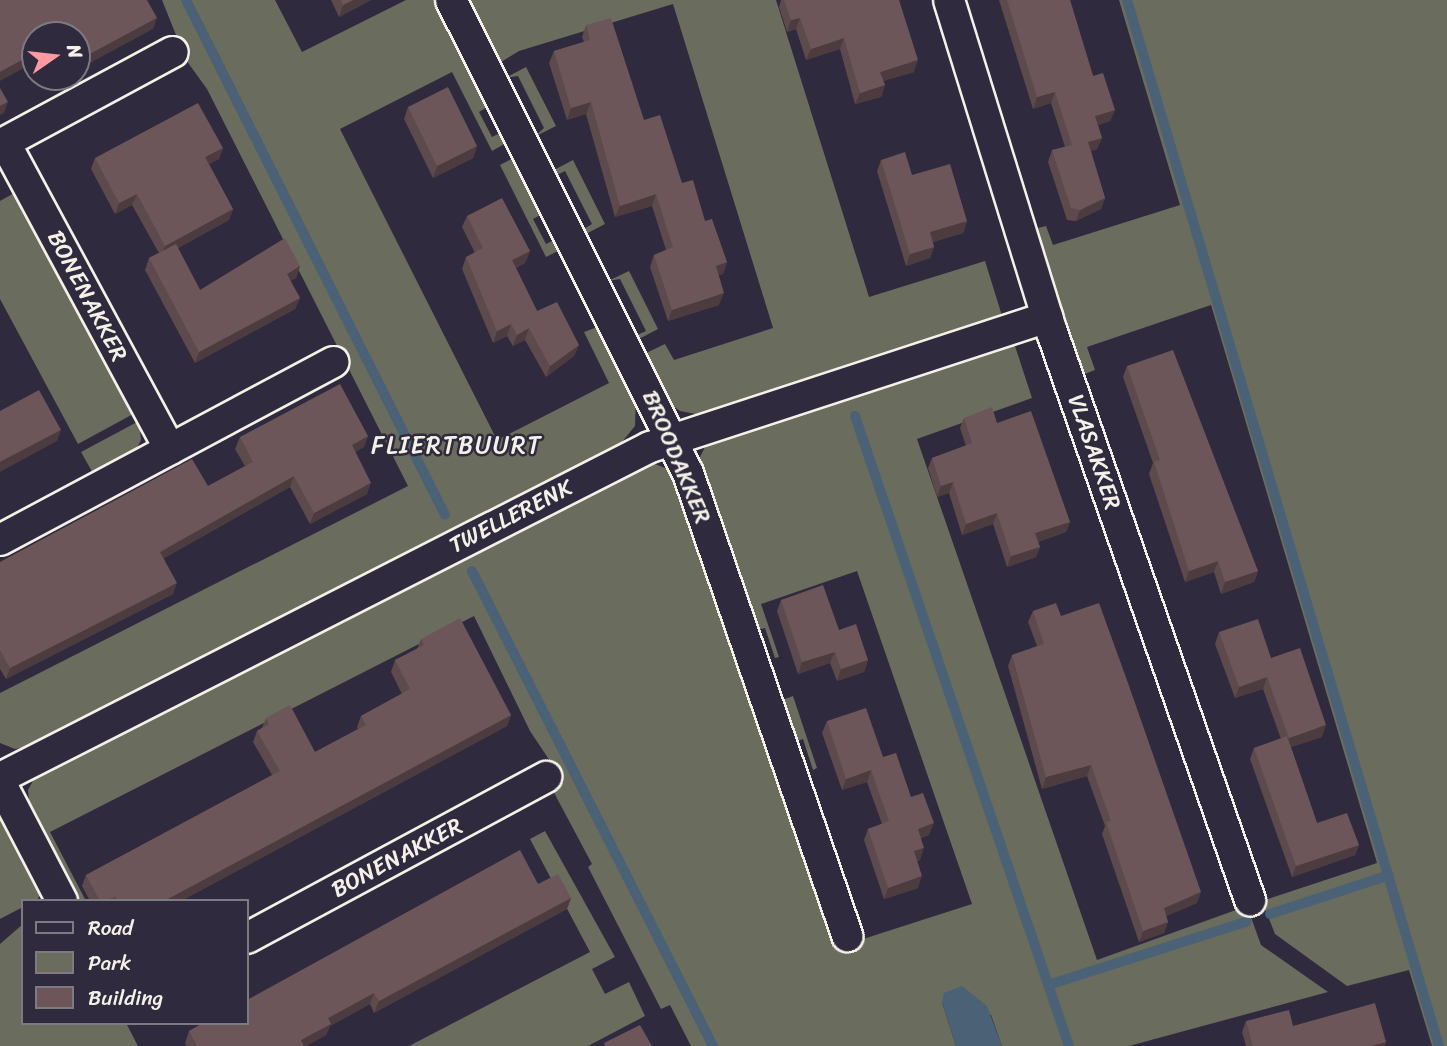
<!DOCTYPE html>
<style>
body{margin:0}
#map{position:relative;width:1447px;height:1046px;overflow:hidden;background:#2f2a3d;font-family:Sriracha,sans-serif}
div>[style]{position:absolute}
.green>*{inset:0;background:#6a6c5e}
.water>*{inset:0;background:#4b6176}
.stream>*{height:10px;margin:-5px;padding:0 5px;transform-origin:5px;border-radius:5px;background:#4b6176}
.roads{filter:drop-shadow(2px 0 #f4f1e8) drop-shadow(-2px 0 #f4f1e8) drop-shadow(0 2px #f4f1e8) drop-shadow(0 -2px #f4f1e8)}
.street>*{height:30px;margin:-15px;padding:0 15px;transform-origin:15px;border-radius:15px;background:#2f2a3d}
.wall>*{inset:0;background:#5d4a4d}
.shaded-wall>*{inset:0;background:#4c3c3f}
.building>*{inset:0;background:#6c565a}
span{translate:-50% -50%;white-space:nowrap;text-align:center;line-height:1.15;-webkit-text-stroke:5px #2f2a3d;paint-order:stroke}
.street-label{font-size:23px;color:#f4f1e8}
.neighbourhood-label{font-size:24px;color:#f4f1e8;letter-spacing:2px}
.legend{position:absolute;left:21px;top:899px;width:228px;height:126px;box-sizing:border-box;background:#2f2a3d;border:2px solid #7e7a81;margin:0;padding:9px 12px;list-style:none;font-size:21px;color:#f4f1e8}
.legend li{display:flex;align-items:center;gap:14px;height:35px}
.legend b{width:35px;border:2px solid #7e7a81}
.north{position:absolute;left:21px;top:21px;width:70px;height:70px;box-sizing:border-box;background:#2f2a3d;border:2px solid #7e7a81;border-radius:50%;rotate:76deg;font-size:19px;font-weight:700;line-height:28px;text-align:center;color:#f4f1e8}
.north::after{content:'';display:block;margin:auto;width:24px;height:32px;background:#ff9aa2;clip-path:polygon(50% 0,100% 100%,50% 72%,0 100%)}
</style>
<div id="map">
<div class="green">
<i style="clip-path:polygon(162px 0,275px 0,302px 52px,406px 0,436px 0,489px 106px,479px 112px,492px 137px,502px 132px,508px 142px,492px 151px,452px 72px,340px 129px,497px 440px,609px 383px,584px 332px,600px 326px,636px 397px,635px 426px,617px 448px,32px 746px,15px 749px,0 743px,0 693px,408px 486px,207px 89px,186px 60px)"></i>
<i style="clip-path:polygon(465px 0,776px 0,869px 297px,985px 261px,1003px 319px,701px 415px,680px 411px,670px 404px,644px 354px,665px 344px,674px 360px,773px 328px,673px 4px,519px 51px,498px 64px)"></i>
<i style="clip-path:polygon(1119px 0,1447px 0,1447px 1046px,1432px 1046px,1409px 970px,1347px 986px,1275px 934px,1262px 901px,1377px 863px,1211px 305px,1087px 347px,1095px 370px,1082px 375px,1034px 229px,1046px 226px,1053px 245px,1180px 205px)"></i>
<i style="clip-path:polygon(526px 67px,556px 126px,534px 137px,544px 128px,518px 76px,505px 78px)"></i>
<i style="clip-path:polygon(515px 157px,544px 213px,533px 219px,546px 244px,556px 239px,562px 249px,546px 257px,500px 165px)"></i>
<i style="clip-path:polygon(573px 160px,605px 224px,584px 235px,582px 230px,592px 224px,565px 171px,555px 176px,552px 171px)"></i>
<i style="clip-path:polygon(16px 192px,135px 413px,78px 444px,0 299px,0 201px)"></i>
<i style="clip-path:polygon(629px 271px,658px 329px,637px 340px,635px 336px,646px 331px,620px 279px,608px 281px)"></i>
<i style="clip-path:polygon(1014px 343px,1032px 398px,917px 439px,1097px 960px,1247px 906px,1261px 945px,1328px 992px,1129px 1046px,1002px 1046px,991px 1015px,942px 1002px,956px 1046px,691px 1046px,670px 1005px,661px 1009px,588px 867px,592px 864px,552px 789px,564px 782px,530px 731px,474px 616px,50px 832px,86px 901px,78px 901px,30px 811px,28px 790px,37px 773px,643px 465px,655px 464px,670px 470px,681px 485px,860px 940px,972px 904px,857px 571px,761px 604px,779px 657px,775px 658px,765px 628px,753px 631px,696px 465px,709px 439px)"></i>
<i style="clip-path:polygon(139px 421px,141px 440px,136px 450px,94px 475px,81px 452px)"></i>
<i style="clip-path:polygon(793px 696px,817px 768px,813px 770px,803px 739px,792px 743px,777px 702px)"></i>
<i style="clip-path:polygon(0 816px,42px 889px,38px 899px,23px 901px,23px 907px,0 919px)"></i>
<i style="clip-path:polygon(545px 831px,615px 957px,592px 969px,605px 994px,629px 982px,645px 1016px,588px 1046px,409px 1046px,590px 952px,530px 839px)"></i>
<i style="clip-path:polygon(23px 924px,23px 1023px,126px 1023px,138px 1046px,0 1046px,0 944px)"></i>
</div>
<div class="water">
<i style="clip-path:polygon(962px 986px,987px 1006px,1002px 1046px,956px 1046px,942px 1002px,944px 993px)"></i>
</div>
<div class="stream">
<i style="left:186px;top:0;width:576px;rotate:63.3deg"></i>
<i style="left:1127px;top:0;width:1092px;rotate:73.39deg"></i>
<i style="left:855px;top:416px;width:665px;rotate:71.24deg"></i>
<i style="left:472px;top:571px;width:533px;rotate:63.1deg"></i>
<i style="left:1270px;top:914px;width:125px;rotate:-18.1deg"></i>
<i style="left:1048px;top:985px;width:208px;rotate:-17.7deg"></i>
</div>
<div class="roads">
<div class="street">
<i style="left:451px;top:0;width:529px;rotate:63.39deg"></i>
<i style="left:688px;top:473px;width:490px;rotate:71deg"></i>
<i style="left:949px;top:0;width:348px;rotate:72.8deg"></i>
<i style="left:1052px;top:332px;width:602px;rotate:70.78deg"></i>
<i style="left:5px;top:143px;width:348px;rotate:61.7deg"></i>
<i style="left:0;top:145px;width:196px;rotate:-28.3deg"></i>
<i style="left:0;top:540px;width:378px;rotate:-28.1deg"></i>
<i style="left:0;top:778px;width:729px;rotate:-26.99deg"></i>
<i style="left:650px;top:447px;width:418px;rotate:-18.1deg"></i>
<i style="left:0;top:782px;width:134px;rotate:62.5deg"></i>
<i style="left:247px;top:938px;width:340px;rotate:-28.3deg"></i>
</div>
</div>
<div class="wall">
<i style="clip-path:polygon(331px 0,371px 0,339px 17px)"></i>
<i style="clip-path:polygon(781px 0,899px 0,914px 72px,883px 81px,885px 85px,881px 97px,855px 104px,840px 49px,806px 60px,796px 29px,787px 32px,779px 7px)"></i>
<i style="clip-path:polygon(999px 0,1070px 0,1093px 76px,1115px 110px,1110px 121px,1098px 125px,1102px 138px,1097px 149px,1091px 151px,1105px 198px,1101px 209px,1076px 221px,1067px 220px,1048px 162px,1052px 150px,1065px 147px,1051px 103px,1033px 109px)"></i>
<i style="clip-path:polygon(586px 25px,705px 221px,727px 262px,723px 274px,718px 275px,719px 305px,668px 321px,650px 267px,654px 255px,666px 250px,652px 206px,615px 217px,586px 114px,567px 120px,549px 63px,554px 51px,584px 42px,582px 37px)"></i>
<i style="clip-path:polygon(45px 77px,64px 77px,50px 85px)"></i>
<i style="clip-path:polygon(408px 107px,477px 146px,473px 158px,433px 178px,404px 119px)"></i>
<i style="clip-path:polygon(223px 148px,219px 159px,209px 164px,233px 209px,229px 220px,178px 248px,200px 290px,300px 266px,296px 278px,290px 281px,300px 298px,295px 309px,195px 363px,145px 270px,149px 258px,159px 253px,132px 205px,115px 214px,91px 169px,95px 158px)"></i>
<i style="clip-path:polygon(881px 160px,912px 175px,967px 221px,963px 233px,933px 242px,934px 247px,930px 258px,906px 266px,877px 171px)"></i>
<i style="clip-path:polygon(467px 216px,530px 251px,525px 263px,516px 268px,537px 311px,579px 345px,574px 356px,546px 377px,525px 340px,513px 346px,507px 336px,493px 343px,462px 269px,466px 257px,475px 253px,462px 227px)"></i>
<i style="clip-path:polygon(1127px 366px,1258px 571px,1254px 582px,1221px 594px,1214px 572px,1185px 582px,1149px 474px,1153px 463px,1123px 377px)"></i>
<i style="clip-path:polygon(964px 418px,997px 423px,1070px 522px,1066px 532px,1038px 542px,1040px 547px,1036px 557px,1007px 567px,993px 524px,962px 535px,949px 493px,937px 497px,928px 468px,932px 458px,966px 446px,960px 428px)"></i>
<i style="clip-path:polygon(368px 436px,364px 447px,355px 452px,367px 494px,310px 524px,290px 487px,164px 558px,173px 594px,6px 679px,0 669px,0 562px,208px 486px,245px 466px,235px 449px,240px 437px)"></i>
<i style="clip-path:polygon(781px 600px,839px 630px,868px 660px,864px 672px,837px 681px,830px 663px,798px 674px,777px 611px)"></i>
<i style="clip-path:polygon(1033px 611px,1061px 616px,1197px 903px,1166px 916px,1168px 922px,1164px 933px,1139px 942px,1102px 834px,1105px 826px,1087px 776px,1042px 789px,1008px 666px,1012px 655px,1037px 646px,1028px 622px)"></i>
<i style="clip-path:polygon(1219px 632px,1271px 658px,1322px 737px,1291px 747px,1317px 823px,1359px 845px,1355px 855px,1292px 877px,1250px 759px,1254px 748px,1281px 739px,1263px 689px,1235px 698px,1215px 644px)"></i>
<i style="clip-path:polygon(421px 639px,511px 715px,507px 726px,181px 901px,90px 901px,82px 886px,86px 875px,272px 775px,253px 742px,257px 731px,262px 728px,266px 718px,315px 752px,358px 729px,357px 727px,361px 716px,402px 694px,391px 672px,395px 660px,417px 649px)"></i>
<i style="clip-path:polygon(827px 721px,883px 757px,911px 797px,929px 835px,921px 838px,920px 860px,917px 861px,918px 888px,884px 899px,864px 840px,868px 829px,882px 824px,867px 782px,842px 790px,822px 733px)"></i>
<i style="clip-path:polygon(538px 884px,571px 898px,567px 909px,374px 1013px,370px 1004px,330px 1026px,326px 1035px,306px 1046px,186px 1046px,185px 1043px,189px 1031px)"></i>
<i style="clip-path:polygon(1246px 1021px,1293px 1026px,1386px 1042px,1384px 1046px,1246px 1046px,1242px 1032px)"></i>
</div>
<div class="shaded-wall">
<i style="clip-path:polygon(353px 0,371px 0,339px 17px,343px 5px)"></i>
<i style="clip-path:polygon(157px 18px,153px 29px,77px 70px,77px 61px)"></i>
<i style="clip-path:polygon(800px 18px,796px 29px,787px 32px,791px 20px)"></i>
<i style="clip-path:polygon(844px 38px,840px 49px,806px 60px,811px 49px)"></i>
<i style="clip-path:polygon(35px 53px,35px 62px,0 81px,0 72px)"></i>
<i style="clip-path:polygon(918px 60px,914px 72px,876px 83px,880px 72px)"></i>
<i style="clip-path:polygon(53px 77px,64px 77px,50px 85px)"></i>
<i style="clip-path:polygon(885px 85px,881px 97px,855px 104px,860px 93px)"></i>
<i style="clip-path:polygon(1055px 92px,1051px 103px,1033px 109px,1037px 97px)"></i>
<i style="clip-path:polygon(8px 102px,4px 113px,0 115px,0 106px)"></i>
<i style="clip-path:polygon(591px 102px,586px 114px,567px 120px,571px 108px)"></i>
<i style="clip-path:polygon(1115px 110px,1110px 121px,1090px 128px,1095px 116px)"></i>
<i style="clip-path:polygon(1102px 138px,1097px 149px,1084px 153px,1088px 142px)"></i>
<i style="clip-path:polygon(477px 146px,473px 158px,433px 178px,437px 166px)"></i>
<i style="clip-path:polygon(223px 148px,219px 159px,201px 168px,205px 157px)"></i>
<i style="clip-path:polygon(137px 194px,132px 205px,115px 214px,119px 203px)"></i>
<i style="clip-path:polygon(656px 194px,652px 206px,615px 217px,620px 206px)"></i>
<i style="clip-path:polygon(1105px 198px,1101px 209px,1076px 221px,1080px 210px)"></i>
<i style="clip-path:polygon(233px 209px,229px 220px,161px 257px,165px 246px)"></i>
<i style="clip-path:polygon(967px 221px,963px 233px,926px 244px,930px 232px)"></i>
<i style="clip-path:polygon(934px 247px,930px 258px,906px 266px,910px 254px)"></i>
<i style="clip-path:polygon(530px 251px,525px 263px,508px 272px,512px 260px)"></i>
<i style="clip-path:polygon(727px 262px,723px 274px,711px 278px,716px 266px)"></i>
<i style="clip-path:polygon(300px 266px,296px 278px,282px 285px,287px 274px)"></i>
<i style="clip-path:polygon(724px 293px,719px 305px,668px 321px,672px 310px)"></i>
<i style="clip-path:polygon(300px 298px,295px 309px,195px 363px,199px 352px)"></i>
<i style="clip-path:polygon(511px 324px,507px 336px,493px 343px,497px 331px)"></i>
<i style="clip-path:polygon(529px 328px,525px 340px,513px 346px,517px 335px)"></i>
<i style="clip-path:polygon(579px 345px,574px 356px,546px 377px,550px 366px)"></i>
<i style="clip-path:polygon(61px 430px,57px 441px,0 472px,0 462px)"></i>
<i style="clip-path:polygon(368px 436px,364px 447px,348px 456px,352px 445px)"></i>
<i style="clip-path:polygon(294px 476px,290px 487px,156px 563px,160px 552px)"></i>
<i style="clip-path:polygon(953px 482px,949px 493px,937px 497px,941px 486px)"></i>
<i style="clip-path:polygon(371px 483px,367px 494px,310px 524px,314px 513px)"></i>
<i style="clip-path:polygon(997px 513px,993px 524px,962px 535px,966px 524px)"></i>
<i style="clip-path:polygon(1070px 522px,1066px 532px,1031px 544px,1035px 533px)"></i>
<i style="clip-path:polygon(1040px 547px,1036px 557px,1007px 567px,1011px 556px)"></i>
<i style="clip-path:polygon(1218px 561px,1214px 572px,1185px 582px,1189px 571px)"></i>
<i style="clip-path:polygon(1258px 571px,1254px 582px,1221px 594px,1225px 582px)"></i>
<i style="clip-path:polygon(177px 583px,173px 594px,6px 679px,10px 668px)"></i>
<i style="clip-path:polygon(835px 652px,830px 663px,798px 674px,802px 662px)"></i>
<i style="clip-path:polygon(868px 660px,864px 672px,837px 681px,841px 669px)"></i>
<i style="clip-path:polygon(1267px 677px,1263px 689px,1235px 698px,1239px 687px)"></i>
<i style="clip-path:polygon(511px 715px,507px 726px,181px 901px,164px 901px)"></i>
<i style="clip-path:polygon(1326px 725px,1322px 737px,1285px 749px,1289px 738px)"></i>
<i style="clip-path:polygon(1091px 765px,1087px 776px,1042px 789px,1046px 777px)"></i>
<i style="clip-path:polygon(871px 770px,867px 782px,842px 790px,846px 779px)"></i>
<i style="clip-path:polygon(934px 823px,929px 835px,913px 840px,918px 829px)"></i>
<i style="clip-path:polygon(1359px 845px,1355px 855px,1292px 877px,1296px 866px)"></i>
<i style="clip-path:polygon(924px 848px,920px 860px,910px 863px,914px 851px)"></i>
<i style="clip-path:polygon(922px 876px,918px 888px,884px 899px,888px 888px)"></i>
<i style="clip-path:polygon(1201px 892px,1197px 903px,1160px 919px,1164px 908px)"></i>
<i style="clip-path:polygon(571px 898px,567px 909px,374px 1013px,379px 1001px)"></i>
<i style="clip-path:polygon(1168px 922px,1164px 933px,1139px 942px,1143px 931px)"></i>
<i style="clip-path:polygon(374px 993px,370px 1004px,330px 1026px,326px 1035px,306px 1046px,298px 1046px,301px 1040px,328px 1018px)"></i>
<i style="clip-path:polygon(1386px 1042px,1384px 1046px,1371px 1046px)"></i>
</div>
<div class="building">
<i style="clip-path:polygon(0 0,147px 0,157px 18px,77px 61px,77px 35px,35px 35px,35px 53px,0 72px)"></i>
<i style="clip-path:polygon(341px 0,353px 0,343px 5px)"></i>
<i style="clip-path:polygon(784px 0,899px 0,918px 60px,880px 72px,885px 85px,860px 93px,844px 38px,811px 49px,800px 18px,791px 20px)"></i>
<i style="clip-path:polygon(1007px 0,1070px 0,1093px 76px,1103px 73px,1115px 110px,1095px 116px,1102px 138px,1088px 142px,1105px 198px,1080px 210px,1071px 208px,1052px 150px,1072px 145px,1055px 92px,1037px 97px)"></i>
<i style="clip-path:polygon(611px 18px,644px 120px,660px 115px,682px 183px,693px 180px,705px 221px,712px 219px,727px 262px,716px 266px,724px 293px,672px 310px,654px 255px,673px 247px,656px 194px,620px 206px,591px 102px,571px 108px,554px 51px,590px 40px,586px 25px)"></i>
<i style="clip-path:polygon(448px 87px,477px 146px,437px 166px,408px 107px)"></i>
<i style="clip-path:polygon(0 88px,8px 102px,0 106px)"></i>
<i style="clip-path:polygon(198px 103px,223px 148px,205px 157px,233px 209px,165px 246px,137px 194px,119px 203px,95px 158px)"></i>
<i style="clip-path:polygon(905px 152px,912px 175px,950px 164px,967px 221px,930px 232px,934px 247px,910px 254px,881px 160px)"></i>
<i style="clip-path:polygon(502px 198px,530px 251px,512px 260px,537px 311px,557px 302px,579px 345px,550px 366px,529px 328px,517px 335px,511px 324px,497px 331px,466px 257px,483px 248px,467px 216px)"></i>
<i style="clip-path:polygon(285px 238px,300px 266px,287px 274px,300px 298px,199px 352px,149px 258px,176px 244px,200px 290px)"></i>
<i style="clip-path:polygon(1173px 350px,1258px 571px,1225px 582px,1218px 561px,1189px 571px,1154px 462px,1160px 460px,1127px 366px)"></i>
<i style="clip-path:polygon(340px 384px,368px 436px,352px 445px,371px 483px,314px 513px,294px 476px,160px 552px,177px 583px,10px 668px,0 650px,0 562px,192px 459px,208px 486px,253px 462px,240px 437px)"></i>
<i style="clip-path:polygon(39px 390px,61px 430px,0 462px,0 411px)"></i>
<i style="clip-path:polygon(992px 407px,997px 423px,1031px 411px,1070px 522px,1035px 533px,1040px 547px,1011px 556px,997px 513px,966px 524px,953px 482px,941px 486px,932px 458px,972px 443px,964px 418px)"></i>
<i style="clip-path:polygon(823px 585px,839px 630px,856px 624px,868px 660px,841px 669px,835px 652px,802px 662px,781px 600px)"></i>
<i style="clip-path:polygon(1056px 603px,1061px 616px,1099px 603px,1128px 683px,1201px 892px,1164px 908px,1168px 922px,1143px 931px,1106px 822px,1111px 821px,1091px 765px,1046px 777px,1012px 655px,1044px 644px,1033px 611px)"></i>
<i style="clip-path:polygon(460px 618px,511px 715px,164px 901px,118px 901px,115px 896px,106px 901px,100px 901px,86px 875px,280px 771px,257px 731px,269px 724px,266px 718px,290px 705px,315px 752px,366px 725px,361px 716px,410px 689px,395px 660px,424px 645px,421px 639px)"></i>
<i style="clip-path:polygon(1258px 619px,1271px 658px,1300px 648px,1326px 725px,1289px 738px,1267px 677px,1239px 687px,1219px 632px)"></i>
<i style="clip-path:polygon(866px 708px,883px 757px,896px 753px,911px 797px,923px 793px,934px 823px,918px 829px,924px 848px,914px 851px,922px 876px,888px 888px,868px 829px,889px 821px,871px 770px,846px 779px,827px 721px)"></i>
<i style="clip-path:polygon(1287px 736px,1317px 823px,1347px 813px,1359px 845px,1296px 866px,1254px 748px)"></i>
<i style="clip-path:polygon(520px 850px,538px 884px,558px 874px,571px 898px,379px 1001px,374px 993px,328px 1018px,331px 1024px,301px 1040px,304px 1046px,197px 1046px,189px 1031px,203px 1023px,247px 1023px,247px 1000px)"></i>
<i style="clip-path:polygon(1375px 1003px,1386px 1042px,1371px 1046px,1253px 1046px,1246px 1021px,1289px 1010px,1293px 1026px)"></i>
<i style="clip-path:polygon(640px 1025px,652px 1046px,605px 1046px,604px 1043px)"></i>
</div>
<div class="street-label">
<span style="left:87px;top:296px;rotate:62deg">BONENAKKER</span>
<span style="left:1094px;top:452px;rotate:71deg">VLASAKKER</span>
<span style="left:676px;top:457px;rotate:67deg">BROODAKKER</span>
<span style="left:511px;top:517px;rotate:-27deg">TWELLERENK</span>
<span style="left:397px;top:858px;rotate:-28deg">BONENAKKER</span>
</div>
<div class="neighbourhood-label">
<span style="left:457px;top:446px">FLIERTBUURT</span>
</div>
<ul class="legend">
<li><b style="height:9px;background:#2f2a3d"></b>Road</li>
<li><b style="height:19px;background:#6a6c5e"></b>Park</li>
<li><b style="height:19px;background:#6c565a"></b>Building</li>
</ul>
<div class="north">N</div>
</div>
